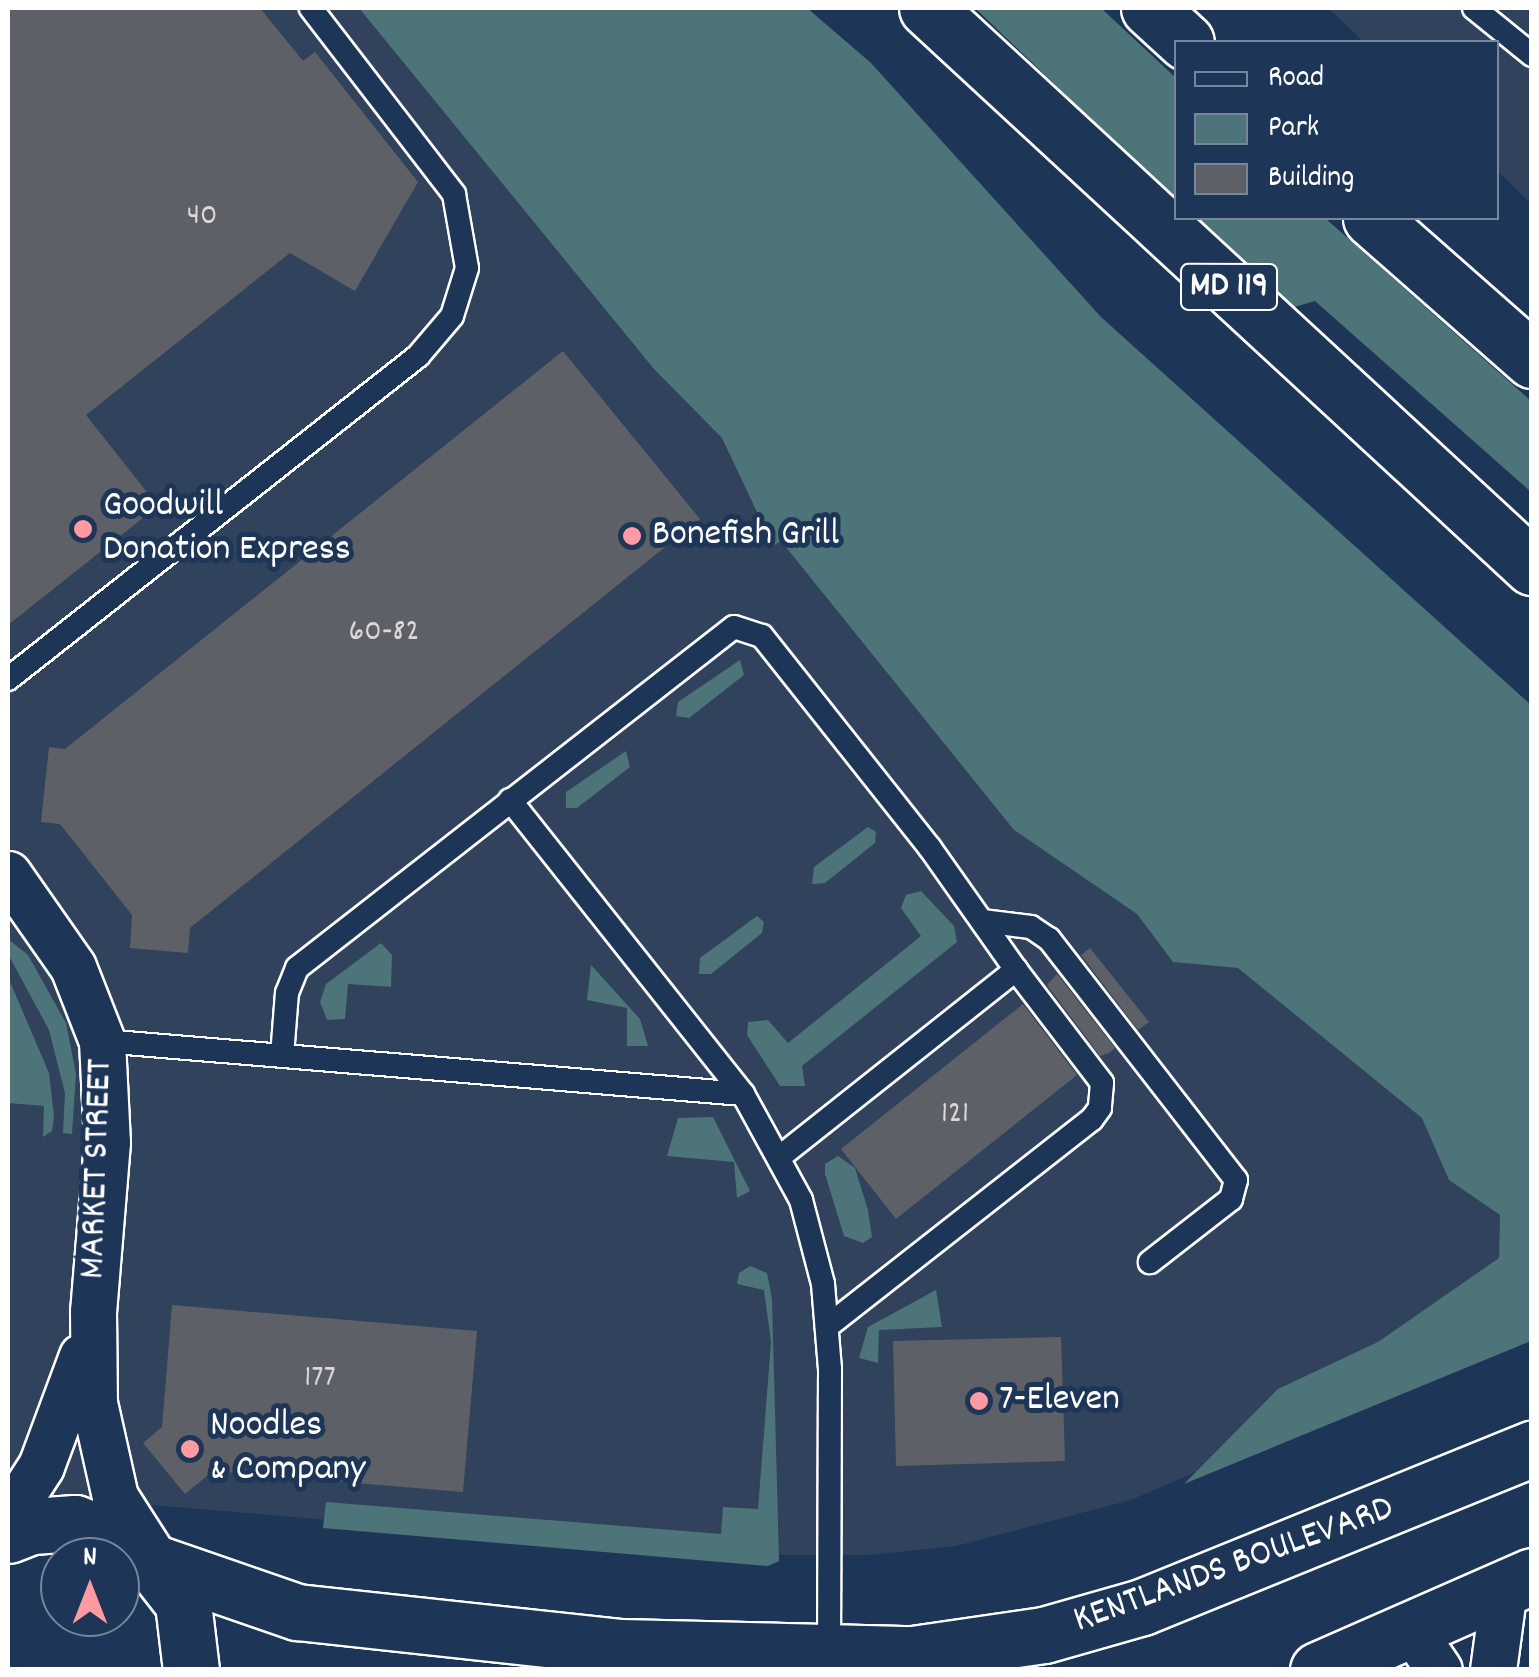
<!DOCTYPE html>
<style>
body{margin:0}
#map{position:relative;width:1539px;height:1677px;overflow:hidden;background:#1d3557;font-family:Dekko,sans-serif}
div>[style]{position:absolute}
.built>*{inset:0;background:#30425c}
.green>*{inset:0;background:#4d7478}
.building>*{inset:0;background:#5d6167}
.roads{filter:drop-shadow(2px 0 #fff) drop-shadow(-2px 0 #fff) drop-shadow(0 2px #fff) drop-shadow(0 -2px #fff)}
.service>*{height:22px;margin:-11px;padding:0 11px;transform-origin:11px;border-radius:11px;background:#1d3557}
.minor>*{height:45px;margin:-22.5px;padding:0 22.5px;transform-origin:22.5px;border-radius:22.5px;background:#1d3557}
.tertiary>*{height:55px;margin:-27.5px;padding:0 27.5px;transform-origin:27.5px;border-radius:27.5px;background:#1d3557}
.primary>*{height:55px;margin:-27.5px;padding:0 27.5px;transform-origin:27.5px;border-radius:27.5px;background:#1d3557}
.dots>*{width:28px;height:28px;translate:-50% -50%;box-sizing:border-box;border:5px solid #1d3557;border-radius:50%}
span{translate:-50% -50%;white-space:nowrap;text-align:center;line-height:1.15;-webkit-text-stroke:10px #1d3557;paint-order:stroke}
.number-label{font-size:32px;color:#d6d8d9}
.number-label span{-webkit-text-stroke-width:0}
.shield-label span{padding:2px 8px;background:#1d3557;border:2px solid;border-radius:8px;-webkit-text-stroke-width:0}
.shield-label{font-size:35px;color:#fff;font-weight:700}
.poi-label{font-size:38px;color:#fff}
.left{translate:0 -50%;text-align:left}
.street-label{font-size:38px;color:#fff}
.frame{position:absolute;inset:0;border:10px solid #fff;pointer-events:none}
.legend{position:absolute;left:1174px;top:40px;width:325px;height:180px;box-sizing:border-box;background:#1d3557;border:2px solid #77869a;margin:0;padding:12px 18px;list-style:none;font-size:30px;color:#fff}
.legend li{display:flex;align-items:center;gap:20px;height:50px}
.legend b{width:50px;border:2px solid #77869a}
.north{position:absolute;left:40px;top:1537px;width:100px;height:100px;box-sizing:border-box;background:#1d3557;border:2px solid #77869a;border-radius:50%;rotate:0deg;font-size:28px;font-weight:700;line-height:40px;text-align:center;color:#fff}
.north::after{content:'';display:block;margin:auto;width:35px;height:45px;background:#ff9aa2;clip-path:polygon(50% 0,100% 100%,50% 72%,0 100%)}
</style>
<div id="map">
<div class="built">
<i style="clip-path:polygon(8px 8px,769px 8px,1531px 729px,1531px 1328px,1131px 1500px,956px 1546px,870px 1555px,745px 1555px,8px 1493px)"></i>
<i style="clip-path:polygon(1328px 8px,1531px 8px,1531px 204px,1497px 170px,1496px 42px,1364px 42px)"></i>
</div>
<div class="green">
<i style="clip-path:polygon(359px 8px,807px 8px,871px 63px,1101px 317px,1531px 705px,1531px 1341px,1184px 1484px,1278px 1389px,1378px 1342px,1499px 1258px,1500px 1215px,1449px 1180px,1422px 1118px,1238px 968px,1173px 962px,1137px 914px,1014px 830px,781px 541px,773px 546px,722px 438px,654px 369px)"></i>
<i style="clip-path:polygon(975px 8px,1101px 8px,1176px 78px,1176px 201px)"></i>
<i style="clip-path:polygon(1194px 218px,1325px 218px,1531px 401px,1531px 492px,1315px 301px,1291px 308px)"></i>
<i style="clip-path:polygon(740px 660px,744px 675px,689px 718px,676px 716px,678px 702px)"></i>
<i style="clip-path:polygon(626px 751px,630px 767px,577px 808px,566px 808px,566px 792px)"></i>
<i style="clip-path:polygon(868px 827px,876px 832px,875px 843px,825px 883px,812px 884px,814px 867px)"></i>
<i style="clip-path:polygon(921px 891px,954px 926px,957px 942px,802px 1066px,805px 1086px,780px 1086px,747px 1035px,748px 1022px,768px 1020px,788px 1043px,921px 936px,901px 908px,906px 895px)"></i>
<i style="clip-path:polygon(757px 916px,764px 922px,762px 933px,711px 974px,699px 974px,700px 958px)"></i>
<i style="clip-path:polygon(8px 939px,28px 955px,66px 1023px,76px 1074px,72px 1134px,63px 1133px,65px 1093px,49px 1030px,8px 954px)"></i>
<i style="clip-path:polygon(381px 943px,392px 955px,391px 987px,348px 984px,345px 1019px,327px 1020px,320px 1002px,326px 984px)"></i>
<i style="clip-path:polygon(591px 965px,640px 1019px,648px 1046px,627px 1046px,627px 1008px,587px 1000px)"></i>
<i style="clip-path:polygon(8px 977px,49px 1073px,54px 1116px,52px 1131px,43px 1137px,44px 1106px,8px 1103px)"></i>
<i style="clip-path:polygon(713px 1117px,750px 1191px,737px 1198px,734px 1162px,667px 1156px,678px 1118px)"></i>
<i style="clip-path:polygon(838px 1156px,855px 1168px,868px 1210px,872px 1237px,863px 1243px,844px 1236px,825px 1174px,825px 1164px)"></i>
<i style="clip-path:polygon(750px 1266px,767px 1273px,772px 1299px,779px 1561px,768px 1566px,323px 1528px,326px 1502px,721px 1534px,723px 1507px,758px 1509px,771px 1342px,764px 1290px,737px 1284px,739px 1273px)"></i>
<i style="clip-path:polygon(936px 1290px,942px 1327px,879px 1330px,878px 1363px,859px 1358px,868px 1327px)"></i>
</div>
<div class="building">
<i style="clip-path:polygon(8px 8px,260px 8px,303px 61px,315px 52px,418px 182px,355px 291px,290px 253px,86px 415px,158px 506px,8px 625px)"></i>
<i style="clip-path:polygon(563px 351px,700px 519px,190px 928px,188px 953px,130px 948px,132px 915px,60px 824px,41px 822px,49px 747px,65px 749px)"></i>
<i style="clip-path:polygon(1090px 948px,1149px 1022px,1138px 1030px,1081px 955px)"></i>
<i style="clip-path:polygon(1057px 974px,1115px 1048px,1109px 1053px,1100px 1056px,1047px 985px)"></i>
<i style="clip-path:polygon(1023px 1004px,1077px 1075px,896px 1219px,841px 1149px)"></i>
<i style="clip-path:polygon(172px 1305px,477px 1331px,463px 1492px,213px 1471px,185px 1494px,143px 1443px,162px 1427px)"></i>
<i style="clip-path:polygon(1061px 1337px,1065px 1461px,896px 1466px,893px 1341px)"></i>
</div>
<div class="roads">
<div class="service">
<i style="left:1474px;top:8px;width:75px;rotate:39deg"></i>
<i style="left:8px;top:679px;width:522px;rotate:-38.23deg"></i>
<i style="left:418px;top:356px;width:52px;rotate:-49.6deg"></i>
<i style="left:452px;top:316px;width:50px;rotate:-72.6deg"></i>
<i style="left:467px;top:268px;width:75px;rotate:-100deg"></i>
<i style="left:454px;top:194px;width:235px;rotate:-127.6deg"></i>
<i style="left:510px;top:800px;width:375px;rotate:51.6deg"></i>
<i style="left:743px;top:1094px;width:121px;rotate:61.3deg"></i>
<i style="left:801px;top:1200px;width:87px;rotate:75.3deg"></i>
<i style="left:823px;top:1284px;width:85px;rotate:85.3deg"></i>
<i style="left:830px;top:1369px;width:282px;rotate:90.2deg"></i>
<i style="left:982px;top:921px;width:49px;rotate:7deg"></i>
<i style="left:1031px;top:927px;width:22px;rotate:34deg"></i>
<i style="left:1049px;top:939px;width:305px;rotate:52.2deg"></i>
<i style="left:1236px;top:1180px;width:20px;rotate:105deg"></i>
<i style="left:1231px;top:1199px;width:103px;rotate:142.1deg"></i>
<i style="left:102px;top:1041px;width:643px;rotate:4.73deg"></i>
<i style="left:282px;top:1056px;width:63px;rotate:-85.5deg"></i>
<i style="left:287px;top:993px;width:27px;rotate:-68deg"></i>
<i style="left:297px;top:968px;width:554px;rotate:-37.97deg"></i>
<i style="left:734px;top:627px;width:29px;rotate:18deg"></i>
<i style="left:762px;top:636px;width:270px;rotate:51.6deg"></i>
<i style="left:930px;top:848px;width:149px;rotate:54.8deg"></i>
<i style="left:781px;top:1156px;width:300px;rotate:-38.4deg"></i>
<i style="left:1016px;top:970px;width:142px;rotate:52.7deg"></i>
<i style="left:1102px;top:1083px;width:25px;rotate:95deg"></i>
<i style="left:1100px;top:1108px;width:14px;rotate:126deg"></i>
<i style="left:1092px;top:1119px;width:337px;rotate:141.9deg"></i>
</div>
<div class="minor">
<i style="left:8px;top:874px;width:113px;rotate:55deg"></i>
<i style="left:73px;top:967px;width:79px;rotate:68.6deg"></i>
<i style="left:102px;top:1041px;width:101px;rotate:87.2deg"></i>
<i style="left:107px;top:1142px;width:170px;rotate:94.7deg"></i>
<i style="left:93px;top:1311px;width:92px;rotate:89.4deg"></i>
<i style="left:94px;top:1403px;width:96px;rotate:77.4deg"></i>
<i style="left:115px;top:1497px;width:80px;rotate:57.3deg"></i>
<i style="left:8px;top:1517px;width:61px;rotate:-57.1deg"></i>
<i style="left:41px;top:1466px;width:117px;rotate:-69.6deg"></i>
<i style="left:1412px;top:1630px;width:48px;rotate:56deg"></i>
<i style="left:1493px;top:1670px;width:82px;rotate:-82.3deg"></i>
</div>
<div class="tertiary">
<i style="left:8px;top:1535px;width:26px;rotate:-21deg"></i>
<i style="left:32px;top:1526px;width:43px;rotate:-4deg"></i>
<i style="left:75px;top:1523px;width:71px;rotate:21.5deg"></i>
<i style="left:141px;top:1549px;width:68px;rotate:52.1deg"></i>
<i style="left:183px;top:1603px;width:67px;rotate:83.2deg"></i>
<i style="left:158px;top:1564px;width:147px;rotate:19.1deg"></i>
<i style="left:297px;top:1612px;width:326px;rotate:6.2deg"></i>
<i style="left:621px;top:1647px;width:292px;rotate:1.4deg"></i>
<i style="left:913px;top:1654px;width:132px;rotate:-8.3deg"></i>
<i style="left:1044px;top:1635px;width:102px;rotate:-15.9deg"></i>
<i style="left:1142px;top:1607px;width:421px;rotate:-22.1deg"></i>
<i style="left:1318px;top:1670px;width:234px;rotate:-23.7deg"></i>
</div>
<div class="primary">
<i style="left:927px;top:8px;width:824px;rotate:42.74deg"></i>
<i style="left:1149px;top:8px;width:50px;rotate:42.6deg"></i>
<i style="left:1371px;top:218px;width:215px;rotate:41.4deg"></i>
</div>
</div>
<div class="dots">
<i style="left:83px;top:529px;background:#ff9aa2"></i>
<i style="left:632px;top:536px;background:#ff9aa2"></i>
<i style="left:979px;top:1401px;background:#ff9aa2"></i>
<i style="left:190px;top:1449px;background:#ff9aa2"></i>
</div>
<div class="number-label">
<span style="left:202px;top:217px">40</span>
<span style="left:384px;top:633px">60-82</span>
<span style="left:955px;top:1115px">121</span>
<span style="left:320px;top:1379px">177</span>
</div>
<div class="shield-label">
<span style="left:1229px;top:287px">MD 119</span>
</div>
<div class="poi-label">
<span class="left" style="left:103px;top:529px">Goodwill<br>Donation Express</span>
<span class="left" style="left:652px;top:536px">Bonefish Grill</span>
<span class="left" style="left:999px;top:1401px">7-Eleven</span>
<span class="left" style="left:210px;top:1449px">Noodles<br>&amp; Company</span>
</div>
<div class="street-label">
<span style="left:98px;top:1169px;rotate:-88deg">MARKET STREET</span>
<span style="left:1234px;top:1566px;rotate:-20deg">KENTLANDS BOULEVARD</span>
</div>
<div class="frame"></div>
<ul class="legend">
<li><b style="height:12px;background:#1d3557"></b>Road</li>
<li><b style="height:28px;background:#4d7478"></b>Park</li>
<li><b style="height:28px;background:#5d6167"></b>Building</li>
</ul>
<div class="north">N</div>
</div>
